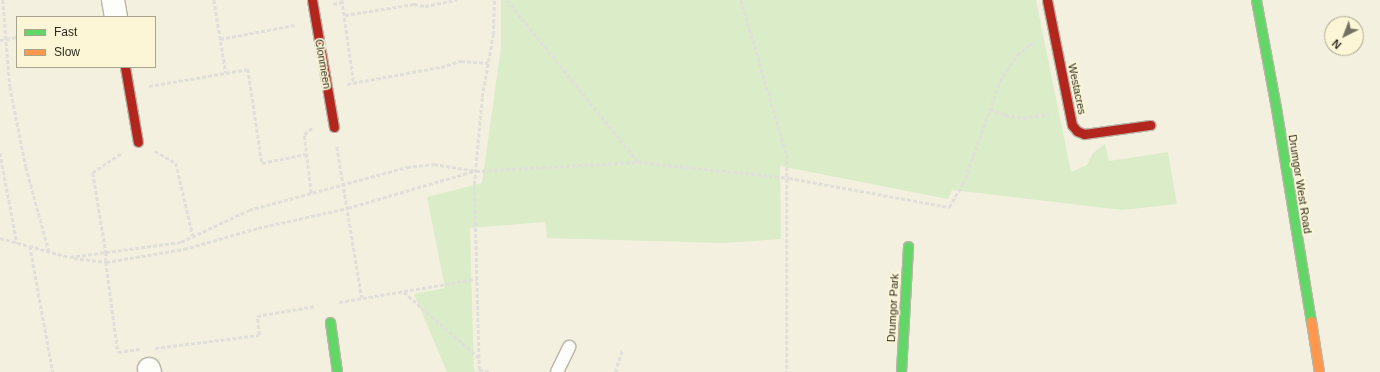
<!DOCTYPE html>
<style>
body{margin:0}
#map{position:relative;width:1380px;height:372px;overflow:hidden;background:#f4f0df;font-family:Helvetica,sans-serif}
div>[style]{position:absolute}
.green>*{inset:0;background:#daedc8}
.path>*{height:2.5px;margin-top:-1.25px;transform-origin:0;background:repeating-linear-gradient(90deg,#e0dfda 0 4px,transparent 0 6px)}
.roads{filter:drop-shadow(1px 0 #b8b5a8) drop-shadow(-1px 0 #b8b5a8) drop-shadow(0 1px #b8b5a8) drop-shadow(0 -1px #b8b5a8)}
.lane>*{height:12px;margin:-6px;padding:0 6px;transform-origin:6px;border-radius:6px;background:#fdfdfa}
.street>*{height:22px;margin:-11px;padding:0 11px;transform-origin:11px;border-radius:11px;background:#fdfdfa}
.fast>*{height:9px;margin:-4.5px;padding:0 4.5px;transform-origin:4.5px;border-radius:4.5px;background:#63d668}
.slow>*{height:9px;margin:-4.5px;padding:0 4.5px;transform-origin:4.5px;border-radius:4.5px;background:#ff974d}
.jam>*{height:9px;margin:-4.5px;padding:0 4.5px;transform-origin:4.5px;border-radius:4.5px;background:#b3261e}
span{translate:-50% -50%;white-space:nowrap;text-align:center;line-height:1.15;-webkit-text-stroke:3.5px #fcf6d7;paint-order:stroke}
.street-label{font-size:11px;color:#2d2b1f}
.legend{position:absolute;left:16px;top:16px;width:140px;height:52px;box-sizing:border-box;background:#fcf6d7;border:1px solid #a9a58d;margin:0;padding:5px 7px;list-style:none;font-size:12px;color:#2d2b1f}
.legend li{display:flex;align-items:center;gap:8px;height:20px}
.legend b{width:20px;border:1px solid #a9a58d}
.north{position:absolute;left:1324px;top:16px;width:40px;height:40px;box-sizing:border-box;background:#fcf6d7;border:1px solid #a9a58d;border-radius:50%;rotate:222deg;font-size:11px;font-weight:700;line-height:16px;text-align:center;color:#2d2b1f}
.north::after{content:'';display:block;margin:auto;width:14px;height:18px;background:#737062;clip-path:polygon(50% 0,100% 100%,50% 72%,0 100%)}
</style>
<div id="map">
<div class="green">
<i style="clip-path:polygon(501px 0,1036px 0,1071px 172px,1087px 165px,1093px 153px,1105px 144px,1109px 161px,1168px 152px,1177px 204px,1122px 210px,952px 190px,948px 199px,780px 166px,781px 239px,724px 243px,547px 238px,545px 222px,470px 228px,474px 371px,478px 372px,447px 372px,414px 294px,445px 288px,427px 197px,482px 183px,501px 47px)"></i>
</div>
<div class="path">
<i style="left:3px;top:0;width:87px;rotate:85.4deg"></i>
<i style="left:10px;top:87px;width:82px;rotate:78.7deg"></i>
<i style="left:26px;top:167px;width:87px;rotate:74.7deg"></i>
<i style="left:214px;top:0;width:74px;rotate:80.7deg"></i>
<i style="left:342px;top:0;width:84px;rotate:81.8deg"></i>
<i style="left:507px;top:0;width:208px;rotate:51deg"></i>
<i style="left:741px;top:0;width:162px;rotate:73.5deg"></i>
<i style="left:787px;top:155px;width:217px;rotate:90deg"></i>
<i style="left:333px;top:4px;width:9px;rotate:-13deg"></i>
<i style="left:345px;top:15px;width:70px;rotate:-9.1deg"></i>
<i style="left:414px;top:4px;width:11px;rotate:10deg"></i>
<i style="left:425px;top:6px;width:33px;rotate:-11deg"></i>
<i style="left:220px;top:39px;width:76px;rotate:-10.6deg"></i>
<i style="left:0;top:40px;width:17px;rotate:-10deg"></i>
<i style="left:347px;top:84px;width:96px;rotate:-10.3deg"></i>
<i style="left:441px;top:67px;width:21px;rotate:-17deg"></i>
<i style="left:461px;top:61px;width:27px;rotate:4deg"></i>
<i style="left:149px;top:86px;width:100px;rotate:-9.7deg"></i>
<i style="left:248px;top:69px;width:95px;rotate:81.5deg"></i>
<i style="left:262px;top:163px;width:45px;rotate:-11.6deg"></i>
<i style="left:990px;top:109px;width:16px;rotate:22deg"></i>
<i style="left:1005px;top:115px;width:18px;rotate:9deg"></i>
<i style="left:1023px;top:118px;width:26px;rotate:-9deg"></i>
<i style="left:337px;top:147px;width:153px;rotate:80.6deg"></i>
<i style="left:155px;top:151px;width:24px;rotate:30deg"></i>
<i style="left:176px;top:163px;width:75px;rotate:76.9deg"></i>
<i style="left:0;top:153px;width:92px;rotate:79.3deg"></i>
<i style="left:121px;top:154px;width:34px;rotate:146deg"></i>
<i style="left:93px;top:173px;width:80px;rotate:80.7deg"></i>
<i style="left:106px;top:252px;width:10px;rotate:90deg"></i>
<i style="left:106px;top:262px;width:91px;rotate:82.4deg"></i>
<i style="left:118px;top:352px;width:22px;rotate:-8deg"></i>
<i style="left:311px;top:193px;width:59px;rotate:-96.8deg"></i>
<i style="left:304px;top:134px;width:10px;rotate:-37deg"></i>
<i style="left:0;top:238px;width:72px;rotate:15.4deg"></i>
<i style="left:30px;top:246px;width:128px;rotate:79.7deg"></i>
<i style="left:70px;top:257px;width:112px;rotate:-7.7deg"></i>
<i style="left:181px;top:242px;width:75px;rotate:-25.2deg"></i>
<i style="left:249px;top:210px;width:164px;rotate:-15.2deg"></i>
<i style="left:407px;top:167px;width:27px;rotate:-6deg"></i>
<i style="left:434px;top:164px;width:43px;rotate:9.5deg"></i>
<i style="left:476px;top:171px;width:162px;rotate:-3.2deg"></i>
<i style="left:638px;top:162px;width:152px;rotate:6deg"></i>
<i style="left:789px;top:178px;width:163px;rotate:10.3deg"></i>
<i style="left:949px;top:207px;width:27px;rotate:-59deg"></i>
<i style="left:963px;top:184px;width:109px;rotate:-70.2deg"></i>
<i style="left:1000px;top:81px;width:31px;rotate:-57deg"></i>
<i style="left:1017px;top:55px;width:16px;rotate:-40deg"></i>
<i style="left:1029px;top:45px;width:5px;rotate:-11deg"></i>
<i style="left:74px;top:258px;width:32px;rotate:7deg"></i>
<i style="left:106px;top:262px;width:79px;rotate:-9.5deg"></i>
<i style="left:184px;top:249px;width:77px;rotate:-15.8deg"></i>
<i style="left:258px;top:228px;width:92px;rotate:-12.5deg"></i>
<i style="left:348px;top:208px;width:131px;rotate:-16.4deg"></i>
<i style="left:404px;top:292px;width:100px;rotate:41.3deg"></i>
<i style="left:339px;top:302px;width:140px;rotate:-9.5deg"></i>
<i style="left:155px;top:348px;width:105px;rotate:-7.1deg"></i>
<i style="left:259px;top:335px;width:19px;rotate:-96deg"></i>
<i style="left:257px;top:316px;width:59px;rotate:-9.8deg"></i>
<i style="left:489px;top:372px;width:10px;rotate:-169deg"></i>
<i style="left:479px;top:370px;width:185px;rotate:-91.5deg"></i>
<i style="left:474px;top:185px;width:88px;rotate:-84.8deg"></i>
<i style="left:482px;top:97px;width:63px;rotate:-79.9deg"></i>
<i style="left:493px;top:35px;width:35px;rotate:-88deg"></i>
<i style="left:615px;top:372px;width:22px;rotate:-72deg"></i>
</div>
<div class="roads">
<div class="lane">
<i style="left:557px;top:372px;width:28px;rotate:-64deg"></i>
</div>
<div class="street">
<i style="left:113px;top:0;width:17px;rotate:80deg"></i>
<i style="left:149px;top:369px;width:3px;rotate:72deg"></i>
</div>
<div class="fast">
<i style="left:1256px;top:0;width:110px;rotate:79.5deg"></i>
<i style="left:1276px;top:108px;width:216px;rotate:80.7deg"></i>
<i style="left:330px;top:322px;width:50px;rotate:82deg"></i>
<i style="left:901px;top:372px;width:126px;rotate:-86.8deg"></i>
</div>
<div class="slow">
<i style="left:1311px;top:321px;width:52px;rotate:81.1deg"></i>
</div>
<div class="jam">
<i style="left:312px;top:0;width:129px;rotate:80.2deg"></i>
<i style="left:1047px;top:0;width:127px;rotate:78.7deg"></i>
<i style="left:1072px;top:125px;width:8px;rotate:50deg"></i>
<i style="left:1077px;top:131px;width:8px;rotate:23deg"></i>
<i style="left:1084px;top:134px;width:67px;rotate:-7.8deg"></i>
<i style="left:125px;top:67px;width:76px;rotate:80.2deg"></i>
</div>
</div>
<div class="street-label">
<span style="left:323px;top:64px;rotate:80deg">Clonmeen</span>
<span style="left:1077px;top:89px;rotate:78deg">Westacres</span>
<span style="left:1300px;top:184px;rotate:81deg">Drumgor West Road</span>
<span style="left:893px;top:308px;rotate:-87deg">Drumgor Park</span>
</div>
<ul class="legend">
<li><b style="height:5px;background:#63d668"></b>Fast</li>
<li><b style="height:5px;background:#ff974d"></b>Slow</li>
</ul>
<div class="north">N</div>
</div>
